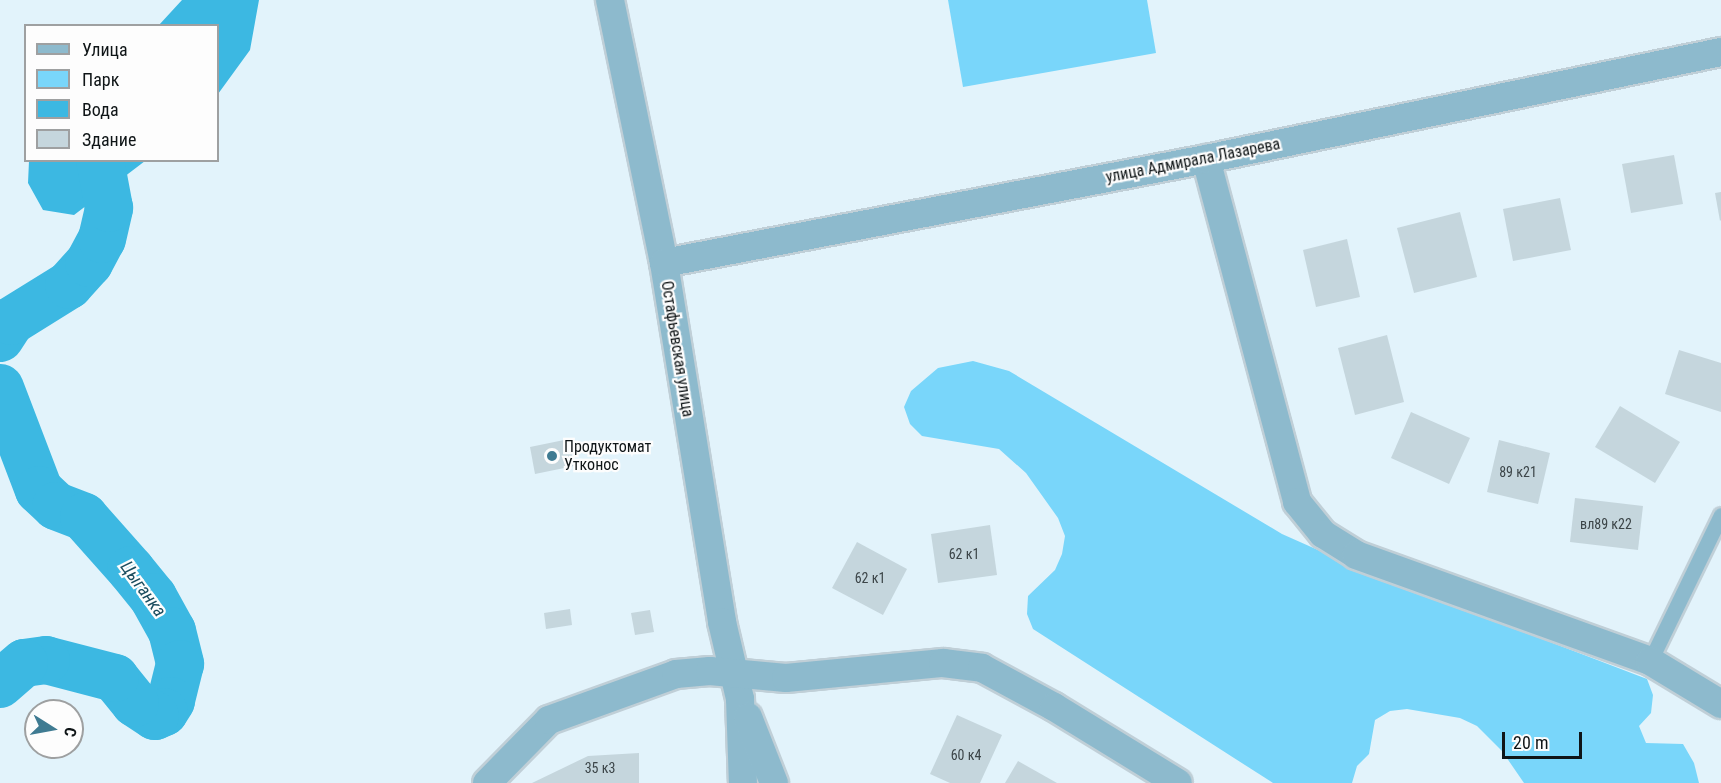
<!DOCTYPE html>
<meta charset="utf-8">
<style>
body{margin:0}
#map{position:relative;width:1721px;height:783px;overflow:hidden;background:#e2f3fb;font-family:"Roboto Condensed",sans-serif}
div>[style]{position:absolute}
.green>*{inset:0;background:#79d6fa}
.water>*{inset:0;background:#3cb8e2}
.river>*{height:48px;margin:-24px;padding:0 24px;transform-origin:24px;border-radius:24px;background:#3cb8e2}
.building>*{inset:0;background:#c5d6dd}
.roads{filter:drop-shadow(2px 0 #c0cfd7) drop-shadow(-2px 0 #c0cfd7) drop-shadow(0 2px #c0cfd7) drop-shadow(0 -2px #c0cfd7)}
.service>*{height:15px;margin:-7.5px;padding:0 7.5px;transform-origin:7.5px;border-radius:7.5px;background:#8dbacd}
.minor>*{height:28px;margin:-14px;padding:0 14px;transform-origin:14px;border-radius:14px;background:#8dbacd}
.dots>*{width:16px;height:16px;translate:-50% -50%;box-sizing:border-box;border:3px solid #fdfdfd;border-radius:50%}
span{translate:-50% -50%;white-space:nowrap;text-align:center;line-height:1.15;-webkit-text-stroke:4.5px #fdfdfd;paint-order:stroke}
.number-label{font-size:14px;color:#3c4548}
.number-label span{-webkit-text-stroke-width:0}
.street-label{font-size:16px;color:#0f1517}
.poi-label{font-size:16px;color:#0f1517}
.left{translate:0 -50%;text-align:left}
.water-label{font-size:18px;color:#1b4d5f;font-style:italic}
.legend{position:absolute;left:24px;top:24px;width:195px;height:138px;box-sizing:border-box;background:#fdfdfd;border:2px solid #9ea0a1;margin:0;padding:8px 10px;list-style:none;font-size:18px;color:#0f1517}
.legend li{display:flex;align-items:center;gap:12px;height:30px}
.legend b{width:30px;border:2px solid #9ea0a1}
.north{position:absolute;left:24px;top:699px;width:60px;height:60px;box-sizing:border-box;background:#fdfdfd;border:2px solid #9ea0a1;border-radius:50%;rotate:101deg;font-size:16px;font-weight:700;line-height:24px;text-align:center;color:#0f1517}
.north::after{content:'';display:block;margin:auto;width:21px;height:27px;background:#3f7b92;clip-path:polygon(50% 0,100% 100%,50% 72%,0 100%)}
.scale{position:absolute;left:1502px;top:732px;width:80px;height:27px;box-sizing:border-box;border:3px solid #0f1517;border-top:0;padding-left:8px;font-size:18px;line-height:21px;white-space:nowrap;color:#0f1517;-webkit-text-stroke:4px #fdfdfd;paint-order:stroke}
</style>
<div id="map">
<div class="green">
<i style="clip-path:polygon(948px 0,1147px 0,1156px 53px,963px 87px)"></i>
<i style="clip-path:polygon(973px 361px,1009px 371px,1282px 534px,1372px 574px,1647px 679px,1653px 695px,1651px 713px,1639px 726px,1646px 743px,1683px 744px,1694px 763px,1699px 783px,1524px 783px,1502px 751px,1477px 726px,1460px 718px,1407px 709px,1390px 711px,1375px 720px,1369px 754px,1357px 766px,1352px 783px,1273px 783px,1033px 629px,1027px 614px,1028px 596px,1055px 570px,1062px 554px,1065px 536px,1058px 518px,1026px 473px,999px 449px,922px 436px,910px 424px,904px 407px,911px 391px,938px 368px)"></i>
</div>
<div class="water">
<i style="clip-path:polygon(182px 0,259px 0,250px 50px,218px 94px,218px 26px,159px 25px)"></i>
<i style="clip-path:polygon(29px 161px,29px 160px,145px 161px,74px 215px,43px 210px,28px 183px)"></i>
</div>
<div class="river">
<i style="left:0;top:338px;width:20px;rotate:-57deg"></i>
<i style="left:11px;top:321px;width:68px;rotate:-31.8deg"></i>
<i style="left:69px;top:285px;width:30px;rotate:-48deg"></i>
<i style="left:89px;top:263px;width:27px;rotate:-62deg"></i>
<i style="left:102px;top:239px;width:32px;rotate:-77deg"></i>
<i style="left:109px;top:208px;width:49px;rotate:-100.6deg"></i>
<i style="left:0;top:388px;width:109px;rotate:69.1deg"></i>
<i style="left:39px;top:490px;width:23px;rotate:43deg"></i>
<i style="left:56px;top:506px;width:30px;rotate:21deg"></i>
<i style="left:84px;top:517px;width:71px;rotate:48.4deg"></i>
<i style="left:131px;top:570px;width:35px;rotate:51deg"></i>
<i style="left:153px;top:597px;width:39px;rotate:61deg"></i>
<i style="left:172px;top:631px;width:34px;rotate:76deg"></i>
<i style="left:180px;top:664px;width:38px;rotate:104deg"></i>
<i style="left:171px;top:701px;width:13px;rotate:122deg"></i>
<i style="left:164px;top:712px;width:10px;rotate:156deg"></i>
<i style="left:155px;top:716px;width:24px;rotate:-147deg"></i>
<i style="left:135px;top:703px;width:32px;rotate:-129deg"></i>
<i style="left:115px;top:678px;width:71px;rotate:-165.4deg"></i>
<i style="left:46px;top:660px;width:22px;rotate:172deg"></i>
<i style="left:24px;top:663px;width:32px;rotate:139deg"></i>
</div>
<div class="building">
<i style="clip-path:polygon(1674px 155px,1683px 204px,1631px 213px,1622px 164px)"></i>
<i style="clip-path:polygon(1721px 192px,1721px 220px,1720px 221px,1715px 193px)"></i>
<i style="clip-path:polygon(1560px 198px,1571px 250px,1513px 261px,1503px 209px)"></i>
<i style="clip-path:polygon(1460px 212px,1477px 277px,1414px 293px,1397px 228px)"></i>
<i style="clip-path:polygon(1347px 239px,1360px 297px,1316px 307px,1303px 250px)"></i>
<i style="clip-path:polygon(1387px 335px,1404px 402px,1355px 415px,1338px 348px)"></i>
<i style="clip-path:polygon(1679px 350px,1721px 363px,1721px 412px,1665px 394px)"></i>
<i style="clip-path:polygon(1620px 406px,1680px 442px,1655px 483px,1595px 447px)"></i>
<i style="clip-path:polygon(1411px 412px,1470px 438px,1449px 484px,1391px 458px)"></i>
<i style="clip-path:polygon(569px 439px,574px 466px,535px 474px,530px 447px)"></i>
<i style="clip-path:polygon(1499px 440px,1550px 453px,1538px 504px,1487px 492px)"></i>
<i style="clip-path:polygon(1575px 498px,1643px 506px,1638px 550px,1570px 542px)"></i>
<i style="clip-path:polygon(990px 525px,997px 575px,938px 583px,931px 534px)"></i>
<i style="clip-path:polygon(857px 542px,907px 569px,883px 615px,832px 588px)"></i>
<i style="clip-path:polygon(570px 609px,572px 625px,546px 629px,544px 613px)"></i>
<i style="clip-path:polygon(650px 610px,654px 632px,635px 635px,631px 613px)"></i>
<i style="clip-path:polygon(957px 715px,1002px 735px,980px 783px,950px 783px,930px 774px)"></i>
<i style="clip-path:polygon(639px 753px,639px 783px,532px 783px,588px 756px)"></i>
<i style="clip-path:polygon(1018px 761px,1057px 783px,1005px 783px)"></i>
</div>
<div class="roads">
<div class="service">
<i style="left:1650px;top:661px;width:162px;rotate:-64.1deg"></i>
</div>
<div class="minor">
<i style="left:610px;top:0;width:268px;rotate:78.4deg"></i>
<i style="left:664px;top:263px;width:364px;rotate:80.8deg"></i>
<i style="left:722px;top:622px;width:79px;rotate:76.8deg"></i>
<i style="left:740px;top:699px;width:84px;rotate:88deg"></i>
<i style="left:1206px;top:159px;width:355px;rotate:75.1deg"></i>
<i style="left:1297px;top:502px;width:41px;rotate:50.9deg"></i>
<i style="left:1323px;top:534px;width:39px;rotate:32deg"></i>
<i style="left:1356px;top:555px;width:313px;rotate:19.8deg"></i>
<i style="left:1650px;top:661px;width:83px;rotate:31.2deg"></i>
<i style="left:664px;top:263px;width:552px;rotate:-10.86deg"></i>
<i style="left:1206px;top:159px;width:526px;rotate:-11.74deg"></i>
<i style="left:748px;top:717px;width:71px;rotate:68.5deg"></i>
<i style="left:487px;top:783px;width:88px;rotate:-45.5deg"></i>
<i style="left:549px;top:720px;width:135px;rotate:-19.9deg"></i>
<i style="left:676px;top:674px;width:34px;rotate:-5deg"></i>
<i style="left:710px;top:671px;width:76px;rotate:5.3deg"></i>
<i style="left:786px;top:678px;width:158px;rotate:-5.5deg"></i>
<i style="left:943px;top:663px;width:39px;rotate:7deg"></i>
<i style="left:982px;top:668px;width:82px;rotate:28.4deg"></i>
<i style="left:1054px;top:707px;width:145px;rotate:31.5deg"></i>
</div>
</div>
<div class="dots">
<i style="left:552px;top:456px;background:#3f7b92"></i>
</div>
<div class="number-label">
<span style="left:1518px;top:472px">89 к21</span>
<span style="left:1606px;top:524px">вл89 к22</span>
<span style="left:964px;top:554px">62 к1</span>
<span style="left:870px;top:578px">62 к1</span>
<span style="left:966px;top:755px">60 к4</span>
<span style="left:600px;top:768px">35 к3</span>
</div>
<div class="street-label">
<span style="left:1193px;top:161px;rotate:-11deg">улица Адмирала Лазарева</span>
<span style="left:677px;top:349px;rotate:81deg">Остафьевская улица</span>
</div>
<div class="poi-label">
<span class="left" style="left:564px;top:456px">Продуктомат<br>Утконос</span>
</div>
<div class="water-label">
<span style="left:143px;top:589px;rotate:54deg">Цыганка</span>
</div>
<ul class="legend">
<li><b style="height:8px;background:#8dbacd"></b>Улица</li>
<li><b style="height:16px;background:#79d6fa"></b>Парк</li>
<li><b style="height:16px;background:#3cb8e2"></b>Вода</li>
<li><b style="height:16px;background:#c5d6dd"></b>Здание</li>
</ul>
<div class="north">С</div>
<div class="scale">20 m</div>
</div>
